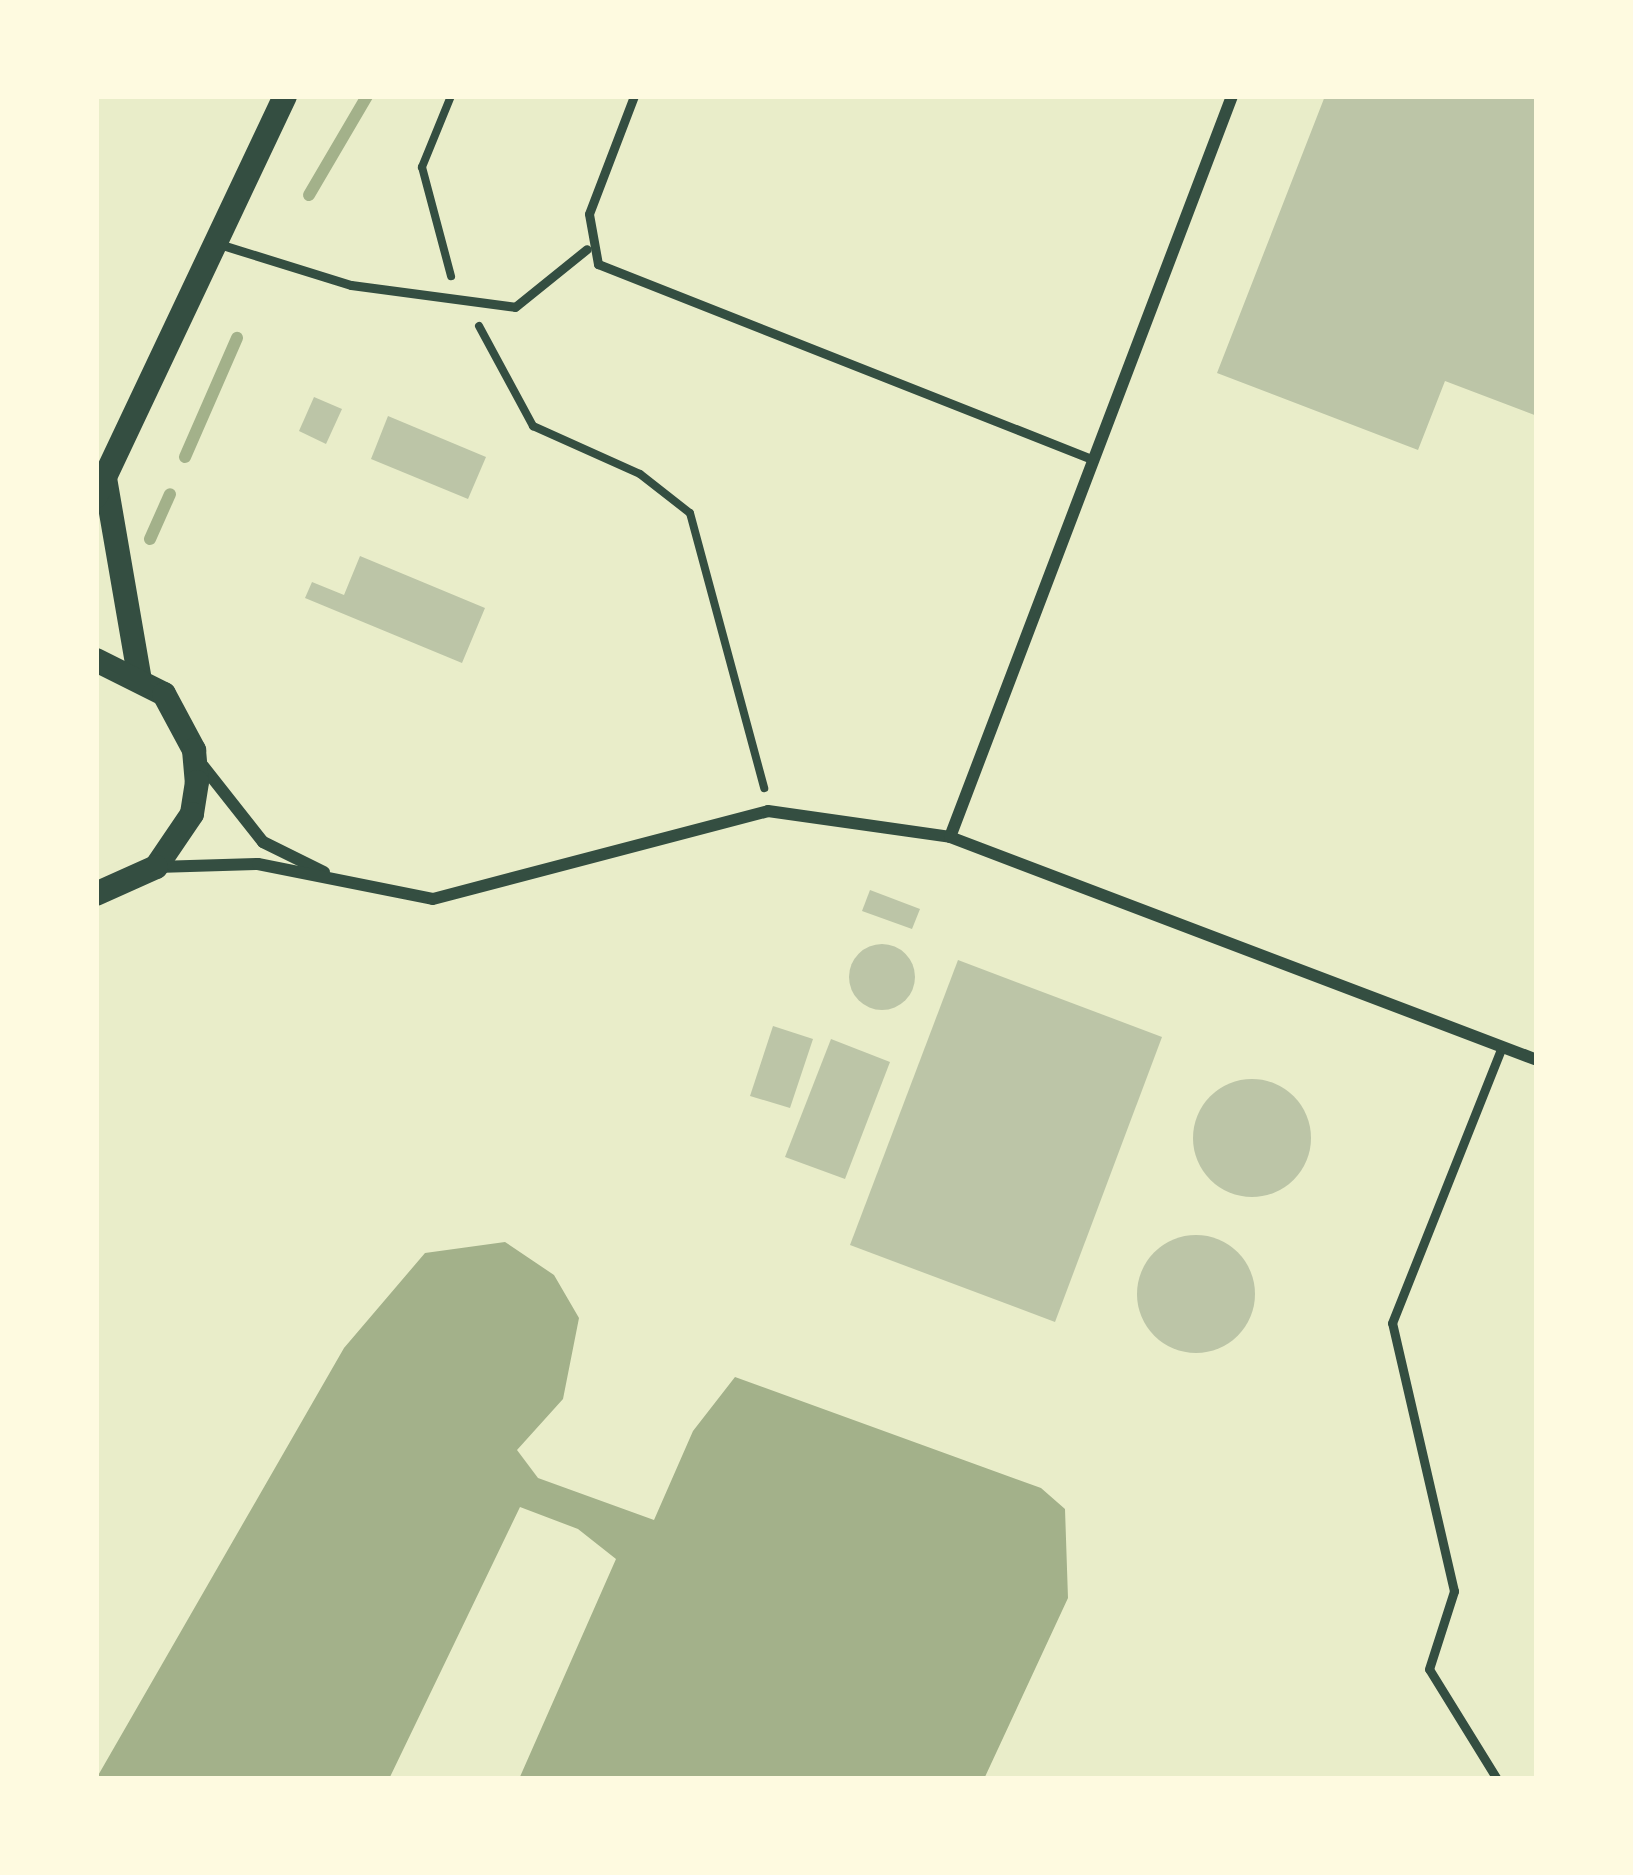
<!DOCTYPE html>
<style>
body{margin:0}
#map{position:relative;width:1633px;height:1875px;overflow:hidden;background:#e9edc9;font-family:"IBM Plex Sans",sans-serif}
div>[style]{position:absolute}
.water>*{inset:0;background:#a3b18a}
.stream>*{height:12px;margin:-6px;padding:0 6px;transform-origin:6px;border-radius:6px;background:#a3b18a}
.building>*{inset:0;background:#bcc5a7}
.round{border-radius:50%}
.path>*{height:8px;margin:-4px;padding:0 4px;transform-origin:4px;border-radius:4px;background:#344e41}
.service>*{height:9px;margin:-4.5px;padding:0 4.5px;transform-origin:4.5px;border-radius:4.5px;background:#344e41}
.minor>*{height:12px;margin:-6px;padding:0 6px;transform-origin:6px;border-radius:6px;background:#344e41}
.secondary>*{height:24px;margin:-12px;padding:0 12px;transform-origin:12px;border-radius:12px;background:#344e41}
span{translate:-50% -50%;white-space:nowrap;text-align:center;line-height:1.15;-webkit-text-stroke:10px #fefae0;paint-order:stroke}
.frame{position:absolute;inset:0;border:99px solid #fefae0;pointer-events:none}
</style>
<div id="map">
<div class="water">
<i style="clip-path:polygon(505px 1242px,554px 1275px,579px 1318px,563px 1399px,517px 1450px,538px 1478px,654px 1520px,693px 1431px,735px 1377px,1041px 1488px,1065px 1509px,1068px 1598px,984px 1779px,519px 1779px,616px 1559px,578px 1529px,520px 1507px,389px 1779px,96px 1779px,344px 1348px,425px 1253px)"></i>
</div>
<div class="stream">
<i style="left:309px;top:195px;width:115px;rotate:-59.6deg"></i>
<i style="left:185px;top:457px;width:130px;rotate:-66.4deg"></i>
<i style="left:150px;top:539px;width:49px;rotate:-66deg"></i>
</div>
<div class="building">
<i style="clip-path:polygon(1325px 96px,1537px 96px,1537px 416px,1445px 381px,1418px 450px,1217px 373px)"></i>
<i style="clip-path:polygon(314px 397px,342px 409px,326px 444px,299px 431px)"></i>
<i style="clip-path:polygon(388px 416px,486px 457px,468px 499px,371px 459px)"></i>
<i style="clip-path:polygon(360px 556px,485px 608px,462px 663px,305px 598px,312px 582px,344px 595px)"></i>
<i style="clip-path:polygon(870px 890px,920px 909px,912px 929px,862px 911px)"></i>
<i class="round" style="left:849px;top:944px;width:66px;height:66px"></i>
<i style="clip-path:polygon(958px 960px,1162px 1037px,1055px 1322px,850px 1245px)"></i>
<i style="clip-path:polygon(773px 1026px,813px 1039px,790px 1108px,750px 1096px)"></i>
<i style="clip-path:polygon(831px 1039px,890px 1062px,845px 1179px,785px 1157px)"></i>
<i class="round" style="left:1193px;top:1079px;width:118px;height:118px"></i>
<i class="round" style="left:1137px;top:1235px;width:118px;height:118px"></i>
</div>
<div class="path">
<i style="left:451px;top:96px;width:77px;rotate:112.2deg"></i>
<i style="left:422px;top:167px;width:113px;rotate:75.1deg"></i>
<i style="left:479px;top:326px;width:114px;rotate:61.6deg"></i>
<i style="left:533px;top:426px;width:117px;rotate:24.2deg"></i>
<i style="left:640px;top:474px;width:63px;rotate:38deg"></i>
<i style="left:690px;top:513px;width:285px;rotate:74.9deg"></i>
</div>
<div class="service">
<i style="left:634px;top:96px;width:126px;rotate:110.9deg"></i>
<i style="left:589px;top:214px;width:51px;rotate:79.8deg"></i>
<i style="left:598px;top:264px;width:533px;rotate:21.56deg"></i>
<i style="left:219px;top:244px;width:138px;rotate:17.3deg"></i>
<i style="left:351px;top:285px;width:165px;rotate:7.6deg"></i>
<i style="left:515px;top:307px;width:92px;rotate:-38.9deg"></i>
<i style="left:1497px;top:1779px;width:129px;rotate:-121.7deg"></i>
<i style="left:1429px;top:1669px;width:82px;rotate:-72.2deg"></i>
<i style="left:1454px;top:1591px;width:275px;rotate:-103deg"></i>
<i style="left:1392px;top:1323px;width:297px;rotate:-68.3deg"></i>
</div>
<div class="minor">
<i style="left:203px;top:766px;width:97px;rotate:51.7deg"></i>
<i style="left:263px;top:842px;width:68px;rotate:26.2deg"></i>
<i style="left:950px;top:837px;width:793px;rotate:-69.16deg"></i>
<i style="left:157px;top:867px;width:101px;rotate:-1.7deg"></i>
<i style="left:258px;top:864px;width:178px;rotate:11.3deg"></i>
<i style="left:433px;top:899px;width:346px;rotate:-14.7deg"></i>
<i style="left:768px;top:811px;width:184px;rotate:8.1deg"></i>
<i style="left:950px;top:837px;width:628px;rotate:20.8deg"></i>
</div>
<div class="secondary">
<i style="left:105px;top:478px;width:200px;rotate:80.2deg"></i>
<i style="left:96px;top:496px;width:442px;rotate:-64.7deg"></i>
<i style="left:96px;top:660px;width:76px;rotate:26.6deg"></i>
<i style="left:164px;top:694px;width:64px;rotate:61.8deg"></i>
<i style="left:194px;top:750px;width:32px;rotate:85deg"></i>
<i style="left:197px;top:782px;width:32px;rotate:99deg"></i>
<i style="left:192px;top:814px;width:64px;rotate:124.2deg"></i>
<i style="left:156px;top:867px;width:66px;rotate:155.8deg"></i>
</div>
<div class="frame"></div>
</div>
